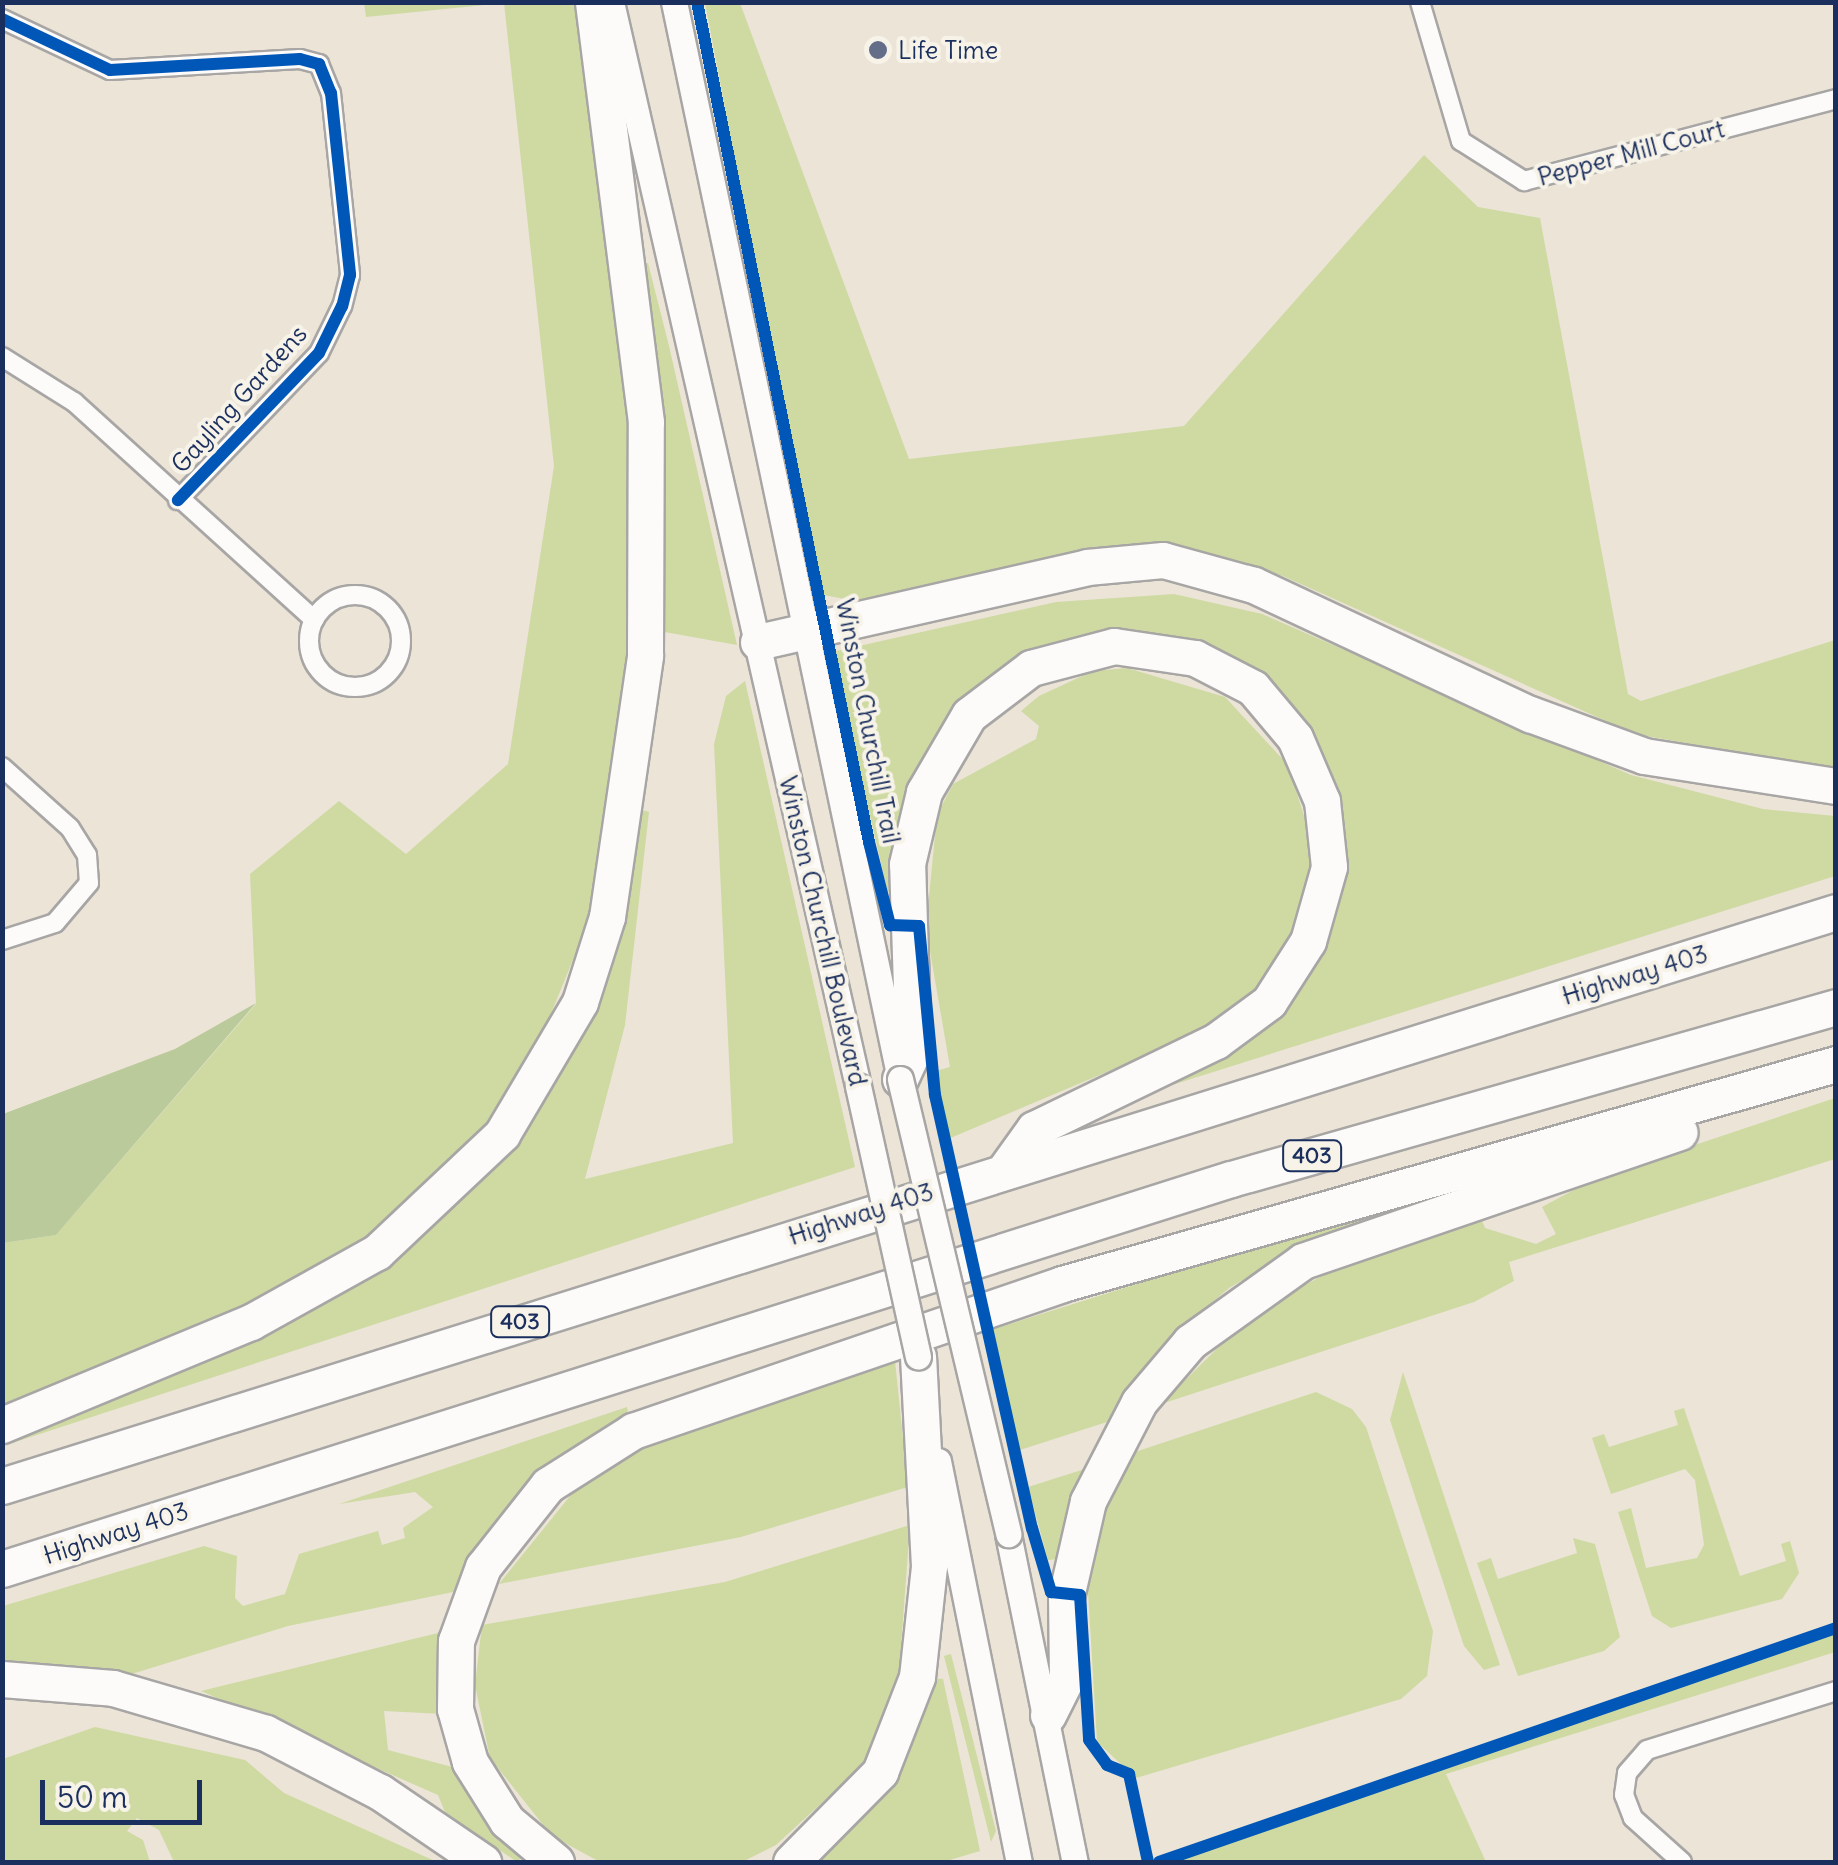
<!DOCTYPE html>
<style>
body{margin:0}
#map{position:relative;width:1838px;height:1865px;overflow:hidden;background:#ebe4d7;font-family:Delius,sans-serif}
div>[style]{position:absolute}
.green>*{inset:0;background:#cedaa2}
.forest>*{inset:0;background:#baca9a}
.roads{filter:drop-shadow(2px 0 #a8a6a5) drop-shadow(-2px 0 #a8a6a5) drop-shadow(0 2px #a8a6a5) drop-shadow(0 -2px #a8a6a5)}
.minor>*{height:18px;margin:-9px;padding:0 9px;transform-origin:9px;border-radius:9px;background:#fcfbf9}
.minor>.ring{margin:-9px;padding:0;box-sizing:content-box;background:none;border:18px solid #fcfbf9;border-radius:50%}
.secondary>*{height:25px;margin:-12.5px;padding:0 12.5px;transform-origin:12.5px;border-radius:12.5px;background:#fcfbf9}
.motorway>*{height:35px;margin:-17.5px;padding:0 17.5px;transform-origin:17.5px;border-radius:17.5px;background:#fcfbf9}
.bridges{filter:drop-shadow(2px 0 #a8a6a5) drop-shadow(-2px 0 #a8a6a5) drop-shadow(0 2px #a8a6a5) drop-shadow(0 -2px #a8a6a5)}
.secondary-bridge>*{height:25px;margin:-12.5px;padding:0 12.5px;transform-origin:12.5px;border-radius:12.5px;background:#fcfbf9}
.cycleway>*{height:12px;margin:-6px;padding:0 6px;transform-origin:6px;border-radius:6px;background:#0057b8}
.dots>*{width:28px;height:28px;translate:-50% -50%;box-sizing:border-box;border:5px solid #f7f3e8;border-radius:50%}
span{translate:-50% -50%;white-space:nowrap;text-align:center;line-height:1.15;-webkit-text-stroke:8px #f7f3e8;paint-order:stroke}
.shield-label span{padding:2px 8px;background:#f7f3e8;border:2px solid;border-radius:8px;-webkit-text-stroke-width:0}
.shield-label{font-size:22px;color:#1b2f5e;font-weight:700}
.poi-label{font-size:25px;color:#1b2f5e}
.left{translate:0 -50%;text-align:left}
.street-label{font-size:25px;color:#1b2f5e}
.frame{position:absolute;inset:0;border:5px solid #1b2f5e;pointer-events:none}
.scale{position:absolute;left:40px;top:1780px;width:162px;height:45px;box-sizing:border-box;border:5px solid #1b2f5e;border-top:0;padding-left:12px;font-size:30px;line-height:35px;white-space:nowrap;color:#1b2f5e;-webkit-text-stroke:8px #f7f3e8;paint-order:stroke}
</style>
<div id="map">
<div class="green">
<i style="clip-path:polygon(364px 3px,574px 3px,631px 404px,631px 639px,620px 757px,588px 923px,541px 1038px,479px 1139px,386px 1225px,267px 1296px,3px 1405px,3px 1243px,56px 1235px,256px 1004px,250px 874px,339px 801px,406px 854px,508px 764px,554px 466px,504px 3px,366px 17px)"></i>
<i style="clip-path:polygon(705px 3px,740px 3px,909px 459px,1184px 426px,1424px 155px,1478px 207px,1540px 218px,1628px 694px,1641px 701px,1835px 640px,1835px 769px,1635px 734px,1283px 576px,1201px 551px,1089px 550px,867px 603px,818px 594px)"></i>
<i style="clip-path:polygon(648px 263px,669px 346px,737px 645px,659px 631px,640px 264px)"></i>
<i style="clip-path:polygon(1174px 594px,1262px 614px,1631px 775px,1763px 809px,1835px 816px,1835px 876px,1156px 1090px,1218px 1058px,1311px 970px,1336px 908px,1338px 808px,1201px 651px,1000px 674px,888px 893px,832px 652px,1056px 602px)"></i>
<i style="clip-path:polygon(1127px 668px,1225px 697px,1288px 765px,1312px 841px,1303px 918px,1257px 989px,1190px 1037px,948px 1139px,936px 1071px,950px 1067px,926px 928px,937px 815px,953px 784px,1036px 739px,1039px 726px,1021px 711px,1039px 696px,1093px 671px)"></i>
<i style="clip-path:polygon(745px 681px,855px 1167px,3px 1446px,3px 1436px,435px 1220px,627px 889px,642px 810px,649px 812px,625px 1025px,585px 1179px,733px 1143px,714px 744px,726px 696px)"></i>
<i style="clip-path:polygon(1835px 1098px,1835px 1159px,1509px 1262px,1514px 1281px,1474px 1302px,1161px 1404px,1253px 1313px,1331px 1271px,1480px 1216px,1485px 1228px,1536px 1244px,1556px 1234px,1542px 1207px,1596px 1178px)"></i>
<i style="clip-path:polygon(1397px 1202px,1400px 1212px,1288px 1253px,1229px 1288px,1183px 1327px,1113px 1420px,1020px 1450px,991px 1330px)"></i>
<i style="clip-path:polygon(895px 1361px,908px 1487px,741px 1537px,499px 1584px,574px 1491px,636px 1449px)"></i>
<i style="clip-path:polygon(1403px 1372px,1500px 1665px,1484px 1670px,1464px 1646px,1390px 1420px)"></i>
<i style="clip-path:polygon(1316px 1392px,1352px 1409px,1366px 1427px,1433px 1631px,1427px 1676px,1401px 1699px,1136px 1778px,1097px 1742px,1088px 1591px,1078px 1589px,1116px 1481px,1129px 1454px)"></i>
<i style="clip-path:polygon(627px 1407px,629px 1420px,533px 1482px,496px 1521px,458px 1591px,288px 1626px,125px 1676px,3px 1664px,3px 1606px,204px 1546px,237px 1556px,235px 1598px,243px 1606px,285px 1594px,299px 1554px,378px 1531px,382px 1545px,405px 1538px,403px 1528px,433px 1507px,415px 1492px,339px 1504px)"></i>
<i style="clip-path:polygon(1684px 1408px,1740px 1576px,1786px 1561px,1781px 1544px,1790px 1541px,1799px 1573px,1782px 1599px,1671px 1628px,1652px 1616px,1618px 1512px,1631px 1508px,1646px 1568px,1697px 1558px,1704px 1545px,1695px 1480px,1685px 1469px,1611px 1494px,1592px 1438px,1604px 1434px,1609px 1447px,1678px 1425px,1674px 1411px)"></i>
<i style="clip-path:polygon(1088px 1468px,1057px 1559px,1048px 1560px,1028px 1487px)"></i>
<i style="clip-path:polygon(910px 1525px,897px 1700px,865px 1763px,776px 1845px,742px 1862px,600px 1862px,552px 1836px,490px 1758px,475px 1685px,482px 1625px,725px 1582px)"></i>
<i style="clip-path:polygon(1573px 1538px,1595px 1544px,1620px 1637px,1604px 1651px,1518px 1676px,1477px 1563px,1491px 1558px,1498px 1579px,1577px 1553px)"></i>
<i style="clip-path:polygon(446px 1631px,443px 1714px,384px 1711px,388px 1750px,460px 1769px,523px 1856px,517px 1862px,445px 1812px,438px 1795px,201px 1691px)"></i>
<i style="clip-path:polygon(1835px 1634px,1835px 1652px,1446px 1774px,1486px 1862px,1171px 1862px)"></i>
<i style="clip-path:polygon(951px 1654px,996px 1831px,991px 1842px,944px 1656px)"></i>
<i style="clip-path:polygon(931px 1678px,943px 1679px,980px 1851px,943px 1862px,811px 1862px,888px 1783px)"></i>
<i style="clip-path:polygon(95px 1727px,245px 1760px,284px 1793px,437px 1862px,174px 1862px,159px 1830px,137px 1818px,127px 1831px,143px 1840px,150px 1862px,3px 1862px,3px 1759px)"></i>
</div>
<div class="forest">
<i style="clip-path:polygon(256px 1003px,56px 1235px,3px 1243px,3px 1114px,175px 1049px)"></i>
</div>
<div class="roads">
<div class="minor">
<i style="left:1420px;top:2px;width:145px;rotate:73.6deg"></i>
<i style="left:1461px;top:141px;width:75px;rotate:32.4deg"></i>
<i style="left:1524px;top:181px;width:323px;rotate:-14.7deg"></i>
<i style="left:2px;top:19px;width:119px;rotate:25.3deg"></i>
<i style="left:110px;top:70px;width:190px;rotate:-3.3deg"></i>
<i style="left:300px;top:59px;width:20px;rotate:15deg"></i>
<i style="left:319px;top:64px;width:31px;rotate:68deg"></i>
<i style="left:331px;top:93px;width:183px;rotate:84deg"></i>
<i style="left:350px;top:275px;width:32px;rotate:104deg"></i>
<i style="left:342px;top:306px;width:52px;rotate:116.1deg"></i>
<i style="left:319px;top:353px;width:204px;rotate:133.8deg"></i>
<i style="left:2px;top:357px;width:85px;rotate:32deg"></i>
<i style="left:74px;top:402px;width:324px;rotate:42.2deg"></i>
<i class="ring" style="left:309px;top:595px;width:74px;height:74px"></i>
<i style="left:2px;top:767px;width:91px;rotate:41.9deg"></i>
<i style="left:70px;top:828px;width:32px;rotate:58deg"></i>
<i style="left:87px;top:855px;width:28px;rotate:86deg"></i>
<i style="left:89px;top:883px;width:52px;rotate:130.4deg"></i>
<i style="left:55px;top:923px;width:56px;rotate:162.2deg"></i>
<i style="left:1682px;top:1862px;width:66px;rotate:-138.1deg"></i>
<i style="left:1633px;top:1818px;width:25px;rotate:-111deg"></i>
<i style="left:1624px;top:1795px;width:22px;rotate:-82deg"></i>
<i style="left:1627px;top:1773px;width:30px;rotate:-49deg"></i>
<i style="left:1647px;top:1750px;width:198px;rotate:-17.3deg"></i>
</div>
<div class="secondary">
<i style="left:611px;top:2px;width:1112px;rotate:77.16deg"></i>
<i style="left:674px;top:2px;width:1100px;rotate:78.15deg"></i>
<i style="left:938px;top:1461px;width:409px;rotate:78.6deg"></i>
<i style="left:1008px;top:1534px;width:335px;rotate:78.5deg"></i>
</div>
<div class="motorway">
<i style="left:758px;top:642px;width:337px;rotate:-12.8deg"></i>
<i style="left:1087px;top:567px;width:76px;rotate:-5.3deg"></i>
<i style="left:1163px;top:560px;width:94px;rotate:15.4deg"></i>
<i style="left:1254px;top:585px;width:305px;rotate:25.1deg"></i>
<i style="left:1530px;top:714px;width:121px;rotate:20.2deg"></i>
<i style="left:1644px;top:756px;width:194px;rotate:8.9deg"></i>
<i style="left:900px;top:1079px;width:31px;rotate:-65deg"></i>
<i style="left:913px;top:1051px;width:187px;rotate:-91.8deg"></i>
<i style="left:907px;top:864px;width:74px;rotate:-76.7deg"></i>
<i style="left:924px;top:792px;width:89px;rotate:-59.7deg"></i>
<i style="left:969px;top:715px;width:78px;rotate:-37.2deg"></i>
<i style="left:1031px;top:668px;width:86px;rotate:-14.8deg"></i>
<i style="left:1114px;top:646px;width:82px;rotate:8.4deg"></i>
<i style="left:1195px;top:658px;width:65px;rotate:27.3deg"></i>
<i style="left:1253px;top:688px;width:65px;rotate:50deg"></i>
<i style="left:1295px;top:738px;width:69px;rotate:66.8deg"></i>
<i style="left:1322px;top:801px;width:66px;rotate:83.9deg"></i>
<i style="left:1329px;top:867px;width:77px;rotate:105.8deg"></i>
<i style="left:1308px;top:941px;width:72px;rotate:122.6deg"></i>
<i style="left:1269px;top:1002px;width:66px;rotate:143.7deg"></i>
<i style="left:1216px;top:1041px;width:202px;rotate:154.2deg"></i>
<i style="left:1034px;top:1129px;width:48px;rotate:125.7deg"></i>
<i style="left:2px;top:1425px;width:269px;rotate:-22.5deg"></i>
<i style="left:251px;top:1322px;width:144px;rotate:-29.1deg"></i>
<i style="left:377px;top:1252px;width:172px;rotate:-43.3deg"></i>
<i style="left:502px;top:1134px;width:153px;rotate:-59.4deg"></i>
<i style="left:580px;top:1002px;width:89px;rotate:-72.4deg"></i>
<i style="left:607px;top:917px;width:265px;rotate:-81.7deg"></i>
<i style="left:645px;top:655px;width:233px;rotate:-89.8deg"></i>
<i style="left:646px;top:422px;width:423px;rotate:-97.2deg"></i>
<i style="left:2px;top:1486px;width:1922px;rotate:-17.38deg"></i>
<i style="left:2px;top:1569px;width:1289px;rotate:-17.61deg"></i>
<i style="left:1231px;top:1179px;width:629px;rotate:-15.87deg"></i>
<i style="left:2px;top:1679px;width:111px;rotate:4.6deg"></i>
<i style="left:113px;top:1688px;width:159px;rotate:16.4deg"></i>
<i style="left:266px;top:1733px;width:128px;rotate:27.4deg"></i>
<i style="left:380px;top:1792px;width:125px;rotate:34.2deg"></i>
<i style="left:1048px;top:1715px;width:42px;rotate:-63.4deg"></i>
<i style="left:1067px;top:1677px;width:80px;rotate:-90.7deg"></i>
<i style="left:1066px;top:1597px;width:98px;rotate:-77.1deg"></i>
<i style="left:1088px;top:1501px;width:111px;rotate:-62.7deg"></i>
<i style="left:1139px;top:1402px;width:79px;rotate:-49.6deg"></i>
<i style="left:1190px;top:1342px;width:139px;rotate:-35.6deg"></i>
<i style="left:1303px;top:1261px;width:398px;rotate:-18.9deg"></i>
<i style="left:556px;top:1862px;width:64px;rotate:-140.1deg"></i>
<i style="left:507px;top:1821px;width:70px;rotate:-122.1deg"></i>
<i style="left:470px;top:1762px;width:55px;rotate:-105.8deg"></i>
<i style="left:455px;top:1709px;width:68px;rotate:-89.2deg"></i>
<i style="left:456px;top:1641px;width:79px;rotate:-70deg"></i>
<i style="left:483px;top:1567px;width:105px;rotate:-51.6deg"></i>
<i style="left:548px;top:1485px;width:101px;rotate:-32.4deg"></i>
<i style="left:633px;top:1431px;width:453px;rotate:-18.9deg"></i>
<i style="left:1062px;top:1284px;width:805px;rotate:-15.87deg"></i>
<i style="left:791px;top:1862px;width:127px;rotate:-45.3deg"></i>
<i style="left:880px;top:1772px;width:102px;rotate:-68.7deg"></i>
<i style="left:917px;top:1677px;width:112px;rotate:-83.8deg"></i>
<i style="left:929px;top:1566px;width:210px;rotate:-93deg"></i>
</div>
</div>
<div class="bridges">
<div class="secondary-bridge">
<i style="left:900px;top:1079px;width:468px;rotate:76.6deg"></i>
<i style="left:858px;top:1086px;width:277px;rotate:77.5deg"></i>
</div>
</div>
<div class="cycleway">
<i style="left:697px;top:2px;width:857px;rotate:78.43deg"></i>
<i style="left:869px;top:842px;width:86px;rotate:75.8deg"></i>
<i style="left:890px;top:925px;width:29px;rotate:2deg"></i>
<i style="left:919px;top:926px;width:170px;rotate:84.6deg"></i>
<i style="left:935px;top:1095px;width:444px;rotate:77.4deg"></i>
<i style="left:1032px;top:1528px;width:67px;rotate:73.5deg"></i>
<i style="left:1051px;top:1592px;width:29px;rotate:6deg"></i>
<i style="left:1080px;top:1595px;width:145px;rotate:86.4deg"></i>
<i style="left:1089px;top:1740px;width:31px;rotate:54deg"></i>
<i style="left:1107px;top:1765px;width:24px;rotate:22deg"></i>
<i style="left:1129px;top:1774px;width:90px;rotate:77.8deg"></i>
<i style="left:2px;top:19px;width:119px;rotate:25.3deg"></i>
<i style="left:110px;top:70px;width:190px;rotate:-3.3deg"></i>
<i style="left:300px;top:59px;width:20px;rotate:15deg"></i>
<i style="left:319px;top:64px;width:31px;rotate:68deg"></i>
<i style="left:331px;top:93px;width:183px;rotate:84deg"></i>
<i style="left:350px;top:275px;width:32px;rotate:104deg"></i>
<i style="left:342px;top:306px;width:52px;rotate:116.1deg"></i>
<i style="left:319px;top:353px;width:204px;rotate:133.8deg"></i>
<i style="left:1159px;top:1862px;width:716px;rotate:-19.07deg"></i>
</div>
<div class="dots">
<i style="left:878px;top:50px;background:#646e88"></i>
</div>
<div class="shield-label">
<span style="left:1312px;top:1156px">403</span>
<span style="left:520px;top:1322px">403</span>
</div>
<div class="poi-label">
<span class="left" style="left:898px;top:50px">Life Time</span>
</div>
<div class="street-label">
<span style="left:1631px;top:153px;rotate:-15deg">Pepper Mill Court</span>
<span style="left:239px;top:399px;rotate:-48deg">Gayling Gardens</span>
<span style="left:868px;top:721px;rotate:79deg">Winston Churchill Trail</span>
<span style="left:823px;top:931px;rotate:77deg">Winston Churchill Boulevard</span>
<span style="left:1635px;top:975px;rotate:-17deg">Highway 403</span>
<span style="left:861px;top:1214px;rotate:-18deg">Highway 403</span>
<span style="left:116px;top:1533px;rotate:-18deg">Highway 403</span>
</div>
<div class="frame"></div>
<div class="scale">50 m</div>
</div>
